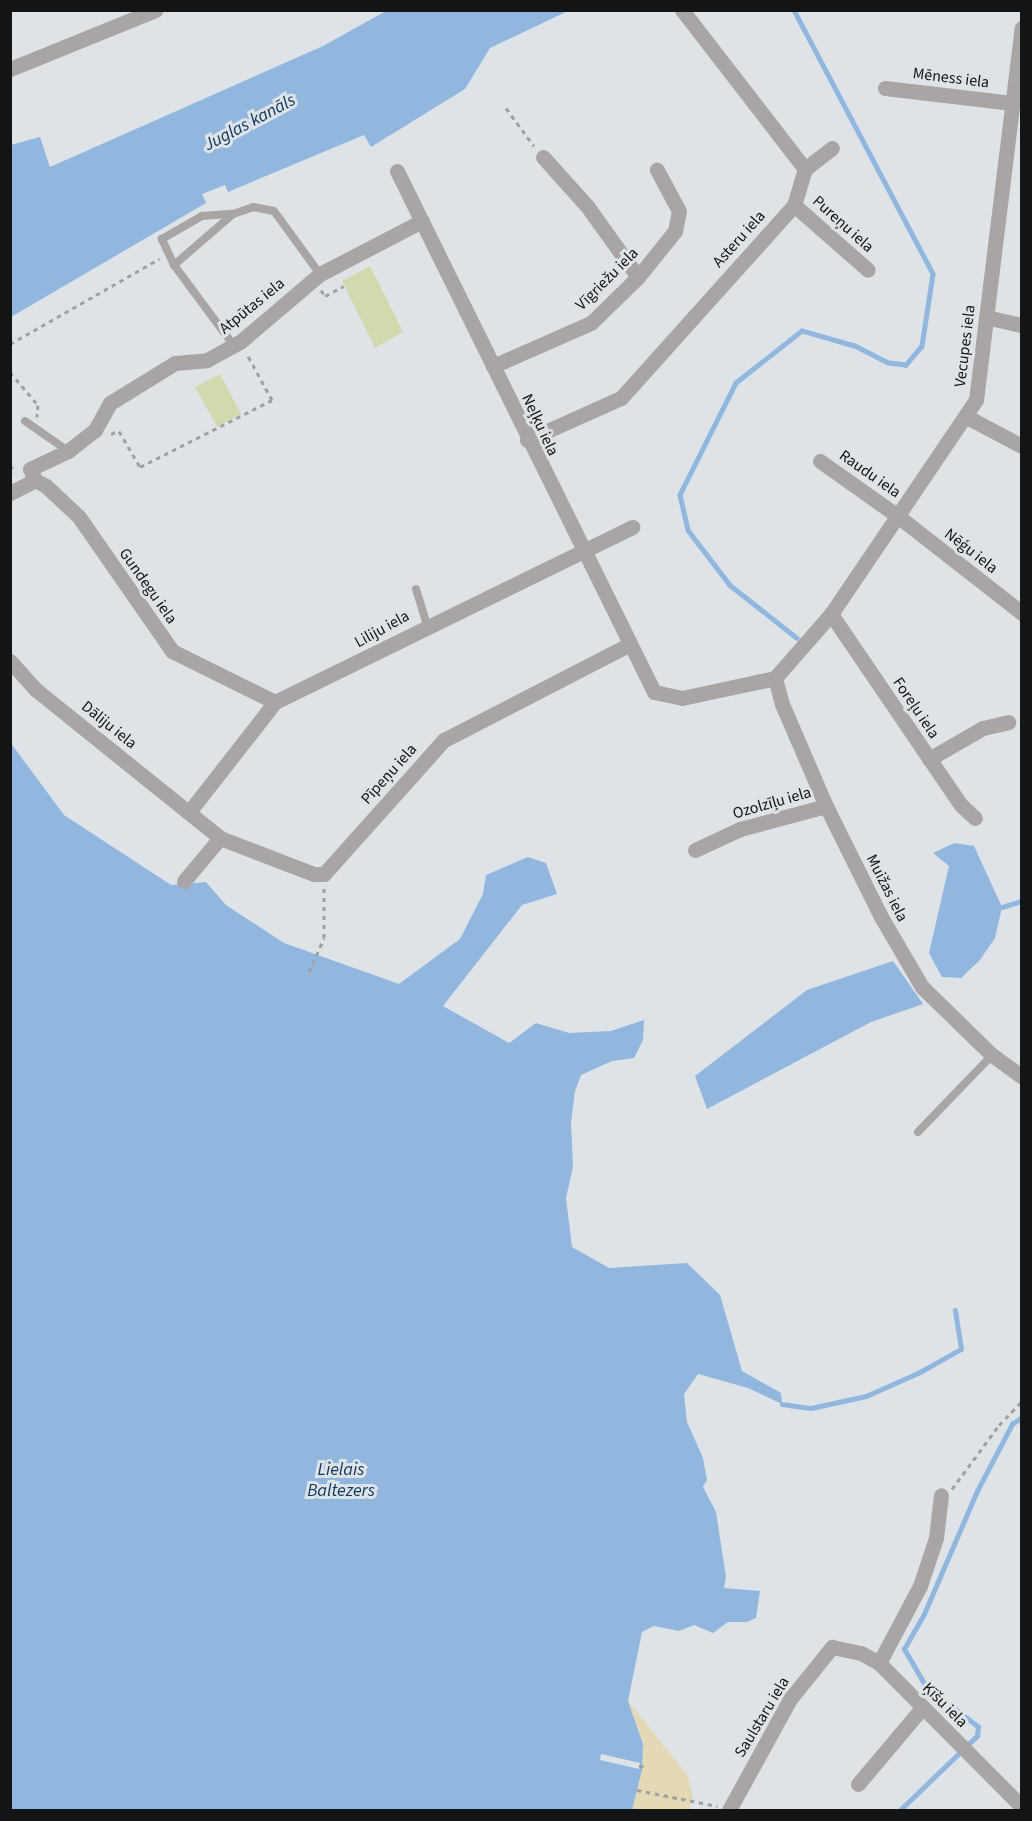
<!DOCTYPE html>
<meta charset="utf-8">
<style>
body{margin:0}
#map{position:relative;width:1032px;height:1821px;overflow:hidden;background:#dee3e8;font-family:"Source Sans 3",sans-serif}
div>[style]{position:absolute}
.green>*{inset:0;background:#d1daae}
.sand>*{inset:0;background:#e3d9b4}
.water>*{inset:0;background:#91b7df}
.pier>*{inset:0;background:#dee3e8}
.stream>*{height:4.5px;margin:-2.25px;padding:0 2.25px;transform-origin:2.25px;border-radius:2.25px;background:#91b7df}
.path>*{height:3px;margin-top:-1.5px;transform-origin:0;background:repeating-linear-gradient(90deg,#9da1a5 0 4.5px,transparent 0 9px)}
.service>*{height:8px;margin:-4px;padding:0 4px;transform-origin:4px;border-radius:4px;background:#a8a5a4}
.minor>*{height:15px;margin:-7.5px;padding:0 7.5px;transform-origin:7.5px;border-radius:7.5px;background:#a8a5a4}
span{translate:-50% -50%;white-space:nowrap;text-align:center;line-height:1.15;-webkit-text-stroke:6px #dee3e8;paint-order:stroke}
.street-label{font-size:16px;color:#121415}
.water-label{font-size:18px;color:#0d365c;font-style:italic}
.frame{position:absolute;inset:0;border:12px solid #121415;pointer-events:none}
</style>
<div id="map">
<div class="green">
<i style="clip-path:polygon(370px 266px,403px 332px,375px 348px,342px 281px)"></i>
<i style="clip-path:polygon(220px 374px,241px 414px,217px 427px,195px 387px)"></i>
</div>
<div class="sand">
<i style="clip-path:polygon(628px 1701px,688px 1776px,693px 1797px,689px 1810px,632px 1810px,642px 1770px,643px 1744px)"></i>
</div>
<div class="water">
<i style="clip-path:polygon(386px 11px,568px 11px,490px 48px,465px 89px,371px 147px,364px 135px,228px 192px,225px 185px,202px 194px,206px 203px,11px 317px,11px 145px,40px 137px,50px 167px,323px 46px)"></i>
<i style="clip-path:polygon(10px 742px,64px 815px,171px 885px,206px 882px,226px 905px,284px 943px,399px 984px,460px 939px,483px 894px,486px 875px,528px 857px,546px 863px,557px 894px,522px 905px,443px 1006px,509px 1043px,536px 1023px,569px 1033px,611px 1031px,644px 1020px,643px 1040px,634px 1058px,612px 1061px,581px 1075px,575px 1091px,571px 1123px,573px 1167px,566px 1198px,572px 1247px,609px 1268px,687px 1263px,720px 1295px,742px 1371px,781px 1393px,782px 1404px,748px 1388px,698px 1374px,684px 1394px,687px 1422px,703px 1458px,707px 1480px,703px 1487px,716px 1512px,726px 1577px,724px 1588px,760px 1591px,756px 1618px,747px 1622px,728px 1622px,713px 1633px,694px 1625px,679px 1631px,654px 1626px,642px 1632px,628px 1701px,643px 1744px,642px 1770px,632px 1810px,11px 1810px)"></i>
<i style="clip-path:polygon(954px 843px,974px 846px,1002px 907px,995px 938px,980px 960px,961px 978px,942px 977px,929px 953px,949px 866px,933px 853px)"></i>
<i style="clip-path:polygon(893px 961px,923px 1004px,871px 1022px,707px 1109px,695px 1076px,807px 990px)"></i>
</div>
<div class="pier">
<i style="clip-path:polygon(601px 1754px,640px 1763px,639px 1769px,600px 1760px)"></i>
</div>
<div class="stream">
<i style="left:794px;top:10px;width:298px;rotate:62.2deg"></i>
<i style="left:933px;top:274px;width:73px;rotate:98.7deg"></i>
<i style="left:922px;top:346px;width:25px;rotate:130deg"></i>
<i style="left:906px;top:365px;width:18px;rotate:-174deg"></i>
<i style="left:888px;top:363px;width:38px;rotate:-153deg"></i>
<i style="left:854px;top:346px;width:54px;rotate:-163.9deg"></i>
<i style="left:802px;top:331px;width:84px;rotate:141.8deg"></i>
<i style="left:736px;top:383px;width:125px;rotate:116.6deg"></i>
<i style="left:680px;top:495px;width:36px;rotate:77deg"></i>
<i style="left:688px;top:530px;width:69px;rotate:52.6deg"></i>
<i style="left:730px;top:585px;width:85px;rotate:38.3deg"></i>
<i style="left:1002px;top:907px;width:21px;rotate:-17deg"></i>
<i style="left:782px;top:1404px;width:29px;rotate:8deg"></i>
<i style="left:811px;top:1408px;width:56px;rotate:-12.3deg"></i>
<i style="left:866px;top:1396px;width:57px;rotate:-23.9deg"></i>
<i style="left:918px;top:1373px;width:49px;rotate:-29.2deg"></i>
<i style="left:961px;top:1349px;width:39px;rotate:-99deg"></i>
<i style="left:900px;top:1810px;width:107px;rotate:-43.9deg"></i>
<i style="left:977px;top:1736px;width:9px;rotate:-84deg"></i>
<i style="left:978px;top:1727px;width:66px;rotate:-142.4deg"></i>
<i style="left:926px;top:1687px;width:44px;rotate:-120.1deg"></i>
<i style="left:904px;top:1649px;width:40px;rotate:-60.3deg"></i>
<i style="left:924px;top:1614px;width:134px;rotate:-66.7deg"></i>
<i style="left:977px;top:1491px;width:76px;rotate:-62.4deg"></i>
<i style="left:1012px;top:1424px;width:12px;rotate:-35deg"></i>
</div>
<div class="path">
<i style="left:506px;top:108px;width:47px;rotate:53.6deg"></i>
<i style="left:321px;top:290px;width:7px;rotate:56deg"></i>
<i style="left:325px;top:296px;width:21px;rotate:-28deg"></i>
<i style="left:10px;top:344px;width:172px;rotate:-29.7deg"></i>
<i style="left:10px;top:372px;width:43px;rotate:49.7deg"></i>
<i style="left:38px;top:405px;width:12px;rotate:95deg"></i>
<i style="left:111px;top:434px;width:9px;rotate:-21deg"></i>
<i style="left:119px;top:431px;width:42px;rotate:59.7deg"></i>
<i style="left:140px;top:467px;width:148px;rotate:-26.9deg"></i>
<i style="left:272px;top:400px;width:52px;rotate:-118.5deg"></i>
<i style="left:10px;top:465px;width:9px;rotate:54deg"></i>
<i style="left:309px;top:972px;width:37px;rotate:-66deg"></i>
<i style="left:324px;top:938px;width:51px;rotate:-90deg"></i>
<i style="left:952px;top:1489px;width:79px;rotate:-53.7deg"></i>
<i style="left:999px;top:1425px;width:33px;rotate:-46deg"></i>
<i style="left:639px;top:1766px;width:7px;rotate:8deg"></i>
<i style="left:637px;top:1790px;width:82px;rotate:11.3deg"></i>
</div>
<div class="service">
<i style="left:174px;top:265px;width:29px;rotate:-115deg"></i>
<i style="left:162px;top:239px;width:46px;rotate:-29.9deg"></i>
<i style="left:202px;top:216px;width:31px;rotate:-4deg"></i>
<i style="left:234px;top:346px;width:101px;rotate:-126.5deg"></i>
<i style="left:174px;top:265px;width:78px;rotate:-40.8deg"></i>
<i style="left:233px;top:214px;width:21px;rotate:-19deg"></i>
<i style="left:253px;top:207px;width:21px;rotate:11deg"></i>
<i style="left:274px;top:211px;width:78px;rotate:53.9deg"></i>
<i style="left:25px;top:421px;width:52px;rotate:34.9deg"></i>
<i style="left:416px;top:589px;width:37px;rotate:73deg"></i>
<i style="left:918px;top:1132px;width:107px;rotate:-46.1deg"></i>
</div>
<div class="minor">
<i style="left:10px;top:69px;width:157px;rotate:-22.1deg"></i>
<i style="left:885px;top:88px;width:128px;rotate:6.7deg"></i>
<i style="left:543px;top:157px;width:66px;rotate:48.1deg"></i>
<i style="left:587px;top:206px;width:87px;rotate:54.3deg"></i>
<i style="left:805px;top:169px;width:34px;rotate:-38deg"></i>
<i style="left:397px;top:171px;width:581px;rotate:63.74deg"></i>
<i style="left:654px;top:692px;width:29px;rotate:12deg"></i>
<i style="left:682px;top:698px;width:95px;rotate:-12.1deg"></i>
<i style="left:794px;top:205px;width:98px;rotate:41.3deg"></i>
<i style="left:986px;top:317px;width:37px;rotate:13deg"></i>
<i style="left:493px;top:366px;width:107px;rotate:-23.7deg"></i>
<i style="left:591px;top:323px;width:66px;rotate:-44.4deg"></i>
<i style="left:638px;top:277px;width:59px;rotate:-51.2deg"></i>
<i style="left:675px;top:231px;width:20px;rotate:-79deg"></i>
<i style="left:679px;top:211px;width:47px;rotate:-118.2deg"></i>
<i style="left:965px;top:416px;width:64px;rotate:27.8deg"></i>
<i style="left:527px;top:440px;width:103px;rotate:-24.1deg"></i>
<i style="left:621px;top:398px;width:259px;rotate:-48.1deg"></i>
<i style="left:794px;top:205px;width:38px;rotate:-73deg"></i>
<i style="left:805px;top:169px;width:201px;rotate:-127.7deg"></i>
<i style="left:820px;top:461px;width:97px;rotate:35.3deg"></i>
<i style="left:899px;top:517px;width:156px;rotate:38deg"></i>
<i style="left:35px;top:480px;width:12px;rotate:-114deg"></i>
<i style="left:30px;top:469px;width:42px;rotate:-25.3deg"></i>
<i style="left:68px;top:451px;width:34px;rotate:-38deg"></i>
<i style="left:95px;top:430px;width:31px;rotate:-61deg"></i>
<i style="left:110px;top:403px;width:76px;rotate:-31.6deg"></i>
<i style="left:175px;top:363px;width:32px;rotate:-5deg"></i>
<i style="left:207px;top:360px;width:38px;rotate:-29deg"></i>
<i style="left:240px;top:342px;width:105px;rotate:-40.4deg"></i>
<i style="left:320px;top:274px;width:115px;rotate:-27.5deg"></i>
<i style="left:10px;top:493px;width:28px;rotate:-27deg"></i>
<i style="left:35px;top:480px;width:13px;rotate:29deg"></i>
<i style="left:46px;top:486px;width:45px;rotate:43.2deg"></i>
<i style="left:79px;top:517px;width:163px;rotate:55.2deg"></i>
<i style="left:172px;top:651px;width:115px;rotate:26.3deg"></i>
<i style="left:831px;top:614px;width:231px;rotate:55.8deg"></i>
<i style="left:961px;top:805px;width:19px;rotate:43deg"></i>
<i style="left:10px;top:661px;width:38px;rotate:48deg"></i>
<i style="left:35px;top:689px;width:238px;rotate:38.8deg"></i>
<i style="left:220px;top:838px;width:101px;rotate:21deg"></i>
<i style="left:314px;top:874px;width:10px"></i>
<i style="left:324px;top:874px;width:180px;rotate:-48.2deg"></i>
<i style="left:444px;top:740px;width:207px;rotate:-27.3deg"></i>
<i style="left:775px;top:678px;width:85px;rotate:-48.8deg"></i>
<i style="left:831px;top:614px;width:258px;rotate:-55.9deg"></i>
<i style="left:976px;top:400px;width:375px;rotate:-83deg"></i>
<i style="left:775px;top:678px;width:27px;rotate:75deg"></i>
<i style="left:782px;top:704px;width:111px;rotate:66.7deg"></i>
<i style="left:826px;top:806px;width:122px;rotate:63.6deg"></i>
<i style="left:880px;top:915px;width:83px;rotate:59.7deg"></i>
<i style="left:922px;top:987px;width:98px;rotate:44.2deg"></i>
<i style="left:992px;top:1055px;width:37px;rotate:36deg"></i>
<i style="left:929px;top:759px;width:62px;rotate:-29.9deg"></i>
<i style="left:983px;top:728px;width:26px;rotate:-13deg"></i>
<i style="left:189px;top:812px;width:140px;rotate:-52deg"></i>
<i style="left:275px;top:702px;width:398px;rotate:-26.1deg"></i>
<i style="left:695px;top:850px;width:50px;rotate:-25deg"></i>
<i style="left:740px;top:829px;width:89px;rotate:-15deg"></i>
<i style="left:184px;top:881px;width:56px;rotate:-50.1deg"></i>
<i style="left:879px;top:1663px;width:87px;rotate:-62deg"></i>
<i style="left:920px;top:1586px;width:51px;rotate:-71.6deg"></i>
<i style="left:936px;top:1538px;width:43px;rotate:-83.4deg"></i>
<i style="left:858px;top:1784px;width:99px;rotate:-49.9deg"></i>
<i style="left:729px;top:1810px;width:127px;rotate:-61.2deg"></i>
<i style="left:790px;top:1699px;width:67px;rotate:-51.1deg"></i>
<i style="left:832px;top:1647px;width:30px;rotate:12deg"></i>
<i style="left:861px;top:1653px;width:21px;rotate:29deg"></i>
<i style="left:879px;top:1663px;width:203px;rotate:45.2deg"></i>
</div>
<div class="street-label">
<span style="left:951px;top:78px;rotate:7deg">Mēness iela</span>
<span style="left:843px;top:224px;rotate:42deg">Pureņu iela</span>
<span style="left:739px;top:239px;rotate:-48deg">Asteru iela</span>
<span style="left:607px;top:279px;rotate:-45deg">Vīgriežu iela</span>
<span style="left:252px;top:306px;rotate:-39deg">Atpūtas iela</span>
<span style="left:965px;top:346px;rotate:-83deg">Vecupes iela</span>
<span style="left:540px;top:425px;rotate:65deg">Neļķu iela</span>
<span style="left:870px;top:474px;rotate:35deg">Raudu iela</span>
<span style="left:971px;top:551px;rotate:38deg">Nēģu iela</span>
<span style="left:148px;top:586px;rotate:55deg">Gundegu iela</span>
<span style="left:382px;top:629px;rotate:-29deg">Liliju iela</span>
<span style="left:916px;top:708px;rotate:56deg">Foreļu iela</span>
<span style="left:109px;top:725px;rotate:39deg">Dāliju iela</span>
<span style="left:389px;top:774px;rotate:-48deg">Pīpeņu iela</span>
<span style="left:772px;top:803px;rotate:-16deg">Ozolzīļu iela</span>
<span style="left:887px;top:888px;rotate:63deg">Muižas iela</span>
<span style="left:945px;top:1705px;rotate:45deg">Ķīšu iela</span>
<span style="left:762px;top:1717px;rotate:-59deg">Saulstaru iela</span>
</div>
<div class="water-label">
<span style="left:250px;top:123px;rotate:-28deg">Juglas kanāls</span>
<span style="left:341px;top:1481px">Lielais<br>Baltezers</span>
</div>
<div class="frame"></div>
</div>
